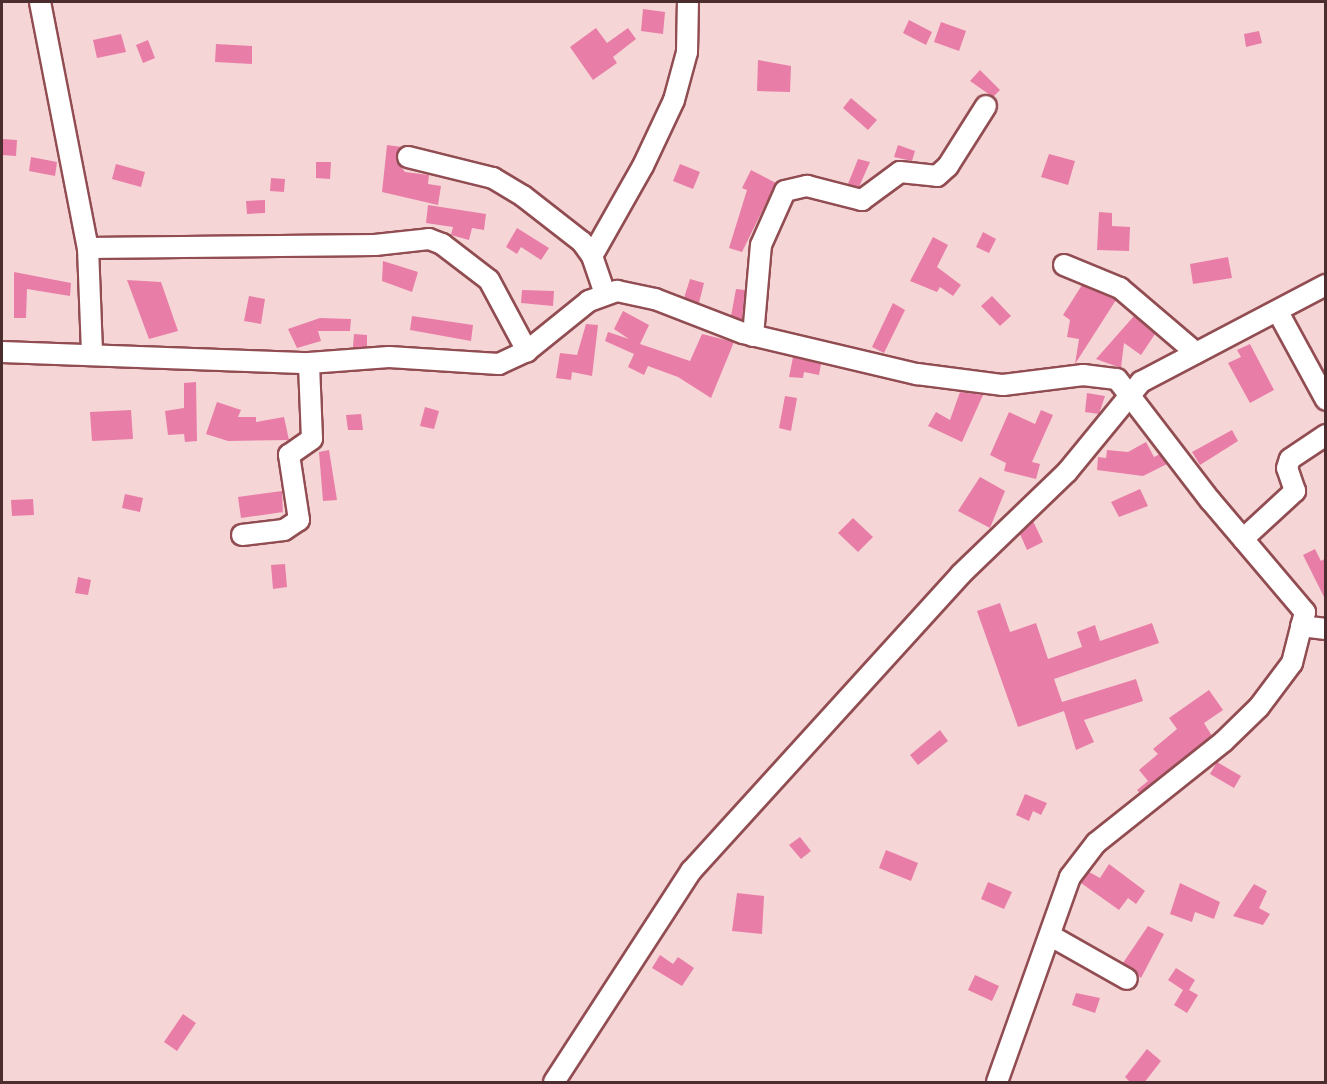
<!DOCTYPE html>
<style>
body{margin:0}
#map{position:relative;width:1327px;height:1084px;overflow:hidden;background:#f6d5d6;font-family:"Asap Condensed",sans-serif}
div>[style]{position:absolute}
.building>*{inset:0;background:#e87ea7}
.roads{filter:drop-shadow(2px 0 #914d52) drop-shadow(-2px 0 #914d52) drop-shadow(0 2px #914d52) drop-shadow(0 -2px #914d52)}
.street>*{height:20px;margin:-10px;padding:0 10px;transform-origin:10px;border-radius:10px;background:#fff}
span{translate:-50% -50%;white-space:nowrap;text-align:center;line-height:1.15;-webkit-text-stroke:5px #fff;paint-order:stroke}
.frame{position:absolute;inset:0;border:3px solid #4c2d2f;pointer-events:none}
</style>
<div id="map">
<div class="building">
<i style="clip-path:polygon(643px 9px,665px 12px,663px 34px,641px 31px)"></i>
<i style="clip-path:polygon(909px 20px,932px 32px,926px 45px,903px 33px)"></i>
<i style="clip-path:polygon(941px 22px,966px 31px,959px 51px,934px 42px)"></i>
<i style="clip-path:polygon(596px 28px,607px 43px,628px 28px,636px 39px,613px 57px,617px 63px,593px 80px,570px 47px)"></i>
<i style="clip-path:polygon(1259px 31px,1262px 43px,1246px 47px,1244px 34px)"></i>
<i style="clip-path:polygon(121px 34px,126px 52px,97px 58px,93px 40px)"></i>
<i style="clip-path:polygon(148px 40px,155px 58px,143px 63px,136px 45px)"></i>
<i style="clip-path:polygon(216px 44px,252px 46px,252px 64px,215px 62px)"></i>
<i style="clip-path:polygon(758px 60px,791px 66px,790px 92px,757px 91px)"></i>
<i style="clip-path:polygon(980px 70px,1000px 90px,993px 97px,970px 81px)"></i>
<i style="clip-path:polygon(851px 98px,877px 120px,868px 130px,843px 108px)"></i>
<i style="clip-path:polygon(2px 139px,17px 140px,16px 156px,2px 155px)"></i>
<i style="clip-path:polygon(387px 145px,402px 147px,396px 160px,405px 172px,429px 175px,428px 184px,441px 186px,438px 205px,382px 192px)"></i>
<i style="clip-path:polygon(898px 145px,915px 151px,912px 161px,894px 157px)"></i>
<i style="clip-path:polygon(1049px 154px,1075px 161px,1068px 185px,1041px 177px)"></i>
<i style="clip-path:polygon(31px 157px,57px 162px,55px 176px,29px 171px)"></i>
<i style="clip-path:polygon(858px 159px,870px 162px,859px 187px,848px 184px)"></i>
<i style="clip-path:polygon(316px 162px,331px 162px,330px 179px,316px 178px)"></i>
<i style="clip-path:polygon(116px 164px,145px 172px,141px 187px,112px 179px)"></i>
<i style="clip-path:polygon(680px 164px,700px 172px,693px 189px,673px 181px)"></i>
<i style="clip-path:polygon(751px 170px,776px 183px,742px 252px,729px 248px,747px 190px,742px 188px)"></i>
<i style="clip-path:polygon(271px 178px,285px 179px,284px 192px,270px 191px)"></i>
<i style="clip-path:polygon(265px 200px,265px 213px,247px 214px,246px 201px)"></i>
<i style="clip-path:polygon(428px 205px,486px 214px,484px 230px,472px 228px,469px 240px,451px 235px,453px 227px,426px 223px)"></i>
<i style="clip-path:polygon(1099px 212px,1112px 213px,1112px 226px,1130px 227px,1129px 251px,1097px 250px)"></i>
<i style="clip-path:polygon(517px 228px,549px 248px,541px 260px,521px 247px,517px 254px,506px 247px)"></i>
<i style="clip-path:polygon(983px 232px,996px 239px,989px 253px,976px 247px)"></i>
<i style="clip-path:polygon(933px 237px,948px 245px,937px 267px,961px 285px,953px 296px,940px 287px,937px 292px,910px 281px)"></i>
<i style="clip-path:polygon(1228px 257px,1232px 278px,1193px 284px,1190px 264px)"></i>
<i style="clip-path:polygon(383px 261px,418px 272px,412px 292px,382px 281px)"></i>
<i style="clip-path:polygon(14px 272px,71px 283px,70px 296px,27px 289px,26px 318px,14px 318px)"></i>
<i style="clip-path:polygon(690px 279px,704px 283px,699px 303px,684px 298px)"></i>
<i style="clip-path:polygon(127px 280px,161px 282px,178px 331px,149px 339px)"></i>
<i style="clip-path:polygon(1082px 285px,1116px 300px,1075px 364px,1079px 339px,1067px 337px,1070px 320px,1063px 315px)"></i>
<i style="clip-path:polygon(736px 289px,745px 290px,742px 320px,731px 316px)"></i>
<i style="clip-path:polygon(522px 290px,554px 291px,553px 306px,521px 303px)"></i>
<i style="clip-path:polygon(249px 296px,265px 299px,261px 324px,244px 321px)"></i>
<i style="clip-path:polygon(992px 296px,1011px 316px,1000px 326px,981px 306px)"></i>
<i style="clip-path:polygon(893px 303px,905px 310px,884px 353px,872px 347px)"></i>
<i style="clip-path:polygon(623px 311px,649px 325px,640px 344px,690px 361px,702px 334px,734px 342px,711px 398px,678px 377px,648px 366px,644px 375px,628px 367px,634px 354px,605px 341px,608px 332px,629px 339px,614px 329px)"></i>
<i style="clip-path:polygon(412px 316px,473px 325px,471px 341px,410px 330px)"></i>
<i style="clip-path:polygon(1134px 316px,1155px 334px,1141px 355px,1124px 343px,1121px 368px,1096px 359px)"></i>
<i style="clip-path:polygon(320px 318px,351px 319px,350px 331px,318px 331px,321px 341px,297px 348px,288px 329px)"></i>
<i style="clip-path:polygon(586px 324px,598px 325px,592px 376px,572px 372px,571px 380px,556px 378px,560px 353px,577px 355px)"></i>
<i style="clip-path:polygon(354px 334px,367px 335px,367px 347px,353px 347px)"></i>
<i style="clip-path:polygon(1250px 344px,1274px 390px,1250px 403px,1228px 363px,1241px 357px,1237px 350px)"></i>
<i style="clip-path:polygon(793px 357px,821px 364px,819px 375px,804px 372px,803px 378px,789px 377px)"></i>
<i style="clip-path:polygon(196px 382px,197px 441px,185px 442px,184px 434px,168px 435px,165px 411px,184px 408px,184px 383px)"></i>
<i style="clip-path:polygon(960px 392px,983px 395px,962px 442px,928px 426px,936px 412px,950px 420px)"></i>
<i style="clip-path:polygon(1087px 393px,1105px 396px,1099px 414px,1085px 412px)"></i>
<i style="clip-path:polygon(785px 396px,797px 398px,791px 431px,779px 428px)"></i>
<i style="clip-path:polygon(217px 402px,241px 410px,238px 417px,256px 417px,256px 422px,284px 417px,289px 440px,228px 441px,206px 434px)"></i>
<i style="clip-path:polygon(425px 407px,439px 411px,434px 429px,420px 426px)"></i>
<i style="clip-path:polygon(131px 410px,133px 439px,92px 441px,90px 412px)"></i>
<i style="clip-path:polygon(1041px 410px,1053px 415px,1032px 462px,1040px 464px,1036px 479px,1004px 471px,1006px 463px,990px 455px,1009px 412px,1035px 424px)"></i>
<i style="clip-path:polygon(361px 414px,363px 430px,348px 430px,346px 415px)"></i>
<i style="clip-path:polygon(1232px 430px,1238px 441px,1200px 465px,1192px 452px)"></i>
<i style="clip-path:polygon(1146px 442px,1154px 457px,1160px 454px,1167px 464px,1143px 476px,1097px 470px,1098px 457px,1106px 458px,1107px 450px,1128px 452px)"></i>
<i style="clip-path:polygon(329px 450px,337px 500px,323px 501px,319px 452px)"></i>
<i style="clip-path:polygon(980px 477px,1005px 491px,990px 528px,958px 511px)"></i>
<i style="clip-path:polygon(1140px 489px,1148px 506px,1119px 517px,1111px 502px)"></i>
<i style="clip-path:polygon(282px 491px,283px 516px,283px 512px,241px 518px,238px 497px)"></i>
<i style="clip-path:polygon(125px 494px,143px 498px,140px 512px,122px 508px)"></i>
<i style="clip-path:polygon(33px 499px,34px 515px,12px 516px,11px 500px)"></i>
<i style="clip-path:polygon(853px 518px,873px 537px,858px 552px,838px 533px)"></i>
<i style="clip-path:polygon(1033px 521px,1043px 542px,1027px 550px,1020px 534px)"></i>
<i style="clip-path:polygon(1315px 549px,1321px 561px,1326px 558px,1326px 601px,1303px 555px)"></i>
<i style="clip-path:polygon(285px 564px,287px 587px,273px 589px,271px 565px)"></i>
<i style="clip-path:polygon(78px 577px,91px 580px,88px 595px,75px 593px)"></i>
<i style="clip-path:polygon(1000px 603px,1010px 632px,1036px 623px,1048px 659px,1082px 647px,1077px 632px,1095px 625px,1100px 641px,1152px 623px,1159px 643px,1054px 679px,1062px 702px,1136px 679px,1143px 701px,1084px 720px,1094px 742px,1076px 750px,1064px 711px,1018px 727px,977px 611px)"></i>
<i style="clip-path:polygon(1209px 690px,1223px 710px,1204px 723px,1212px 736px,1140px 793px,1137px 790px,1148px 781px,1139px 770px,1158px 754px,1153px 749px,1177px 729px,1169px 718px)"></i>
<i style="clip-path:polygon(940px 730px,948px 741px,918px 765px,910px 755px)"></i>
<i style="clip-path:polygon(1217px 762px,1241px 776px,1234px 788px,1210px 774px)"></i>
<i style="clip-path:polygon(1025px 794px,1047px 803px,1041px 815px,1033px 811px,1029px 821px,1016px 815px)"></i>
<i style="clip-path:polygon(800px 837px,811px 851px,801px 859px,789px 845px)"></i>
<i style="clip-path:polygon(886px 850px,918px 863px,911px 881px,879px 868px)"></i>
<i style="clip-path:polygon(1109px 864px,1145px 891px,1136px 904px,1128px 898px,1119px 910px,1081px 883px,1089px 872px,1100px 878px)"></i>
<i style="clip-path:polygon(988px 882px,1012px 892px,1004px 909px,981px 899px)"></i>
<i style="clip-path:polygon(1180px 883px,1220px 902px,1214px 919px,1195px 912px,1192px 922px,1170px 914px)"></i>
<i style="clip-path:polygon(1254px 884px,1267px 891px,1259px 908px,1270px 914px,1263px 925px,1233px 916px)"></i>
<i style="clip-path:polygon(737px 893px,764px 896px,762px 934px,732px 931px)"></i>
<i style="clip-path:polygon(1148px 926px,1164px 934px,1141px 978px,1123px 963px)"></i>
<i style="clip-path:polygon(660px 955px,673px 964px,678px 957px,694px 968px,682px 986px,652px 968px)"></i>
<i style="clip-path:polygon(1176px 968px,1195px 980px,1189px 990px,1198px 995px,1187px 1013px,1174px 1005px,1183px 990px,1168px 980px)"></i>
<i style="clip-path:polygon(975px 975px,999px 986px,992px 1001px,968px 990px)"></i>
<i style="clip-path:polygon(1076px 993px,1100px 998px,1095px 1013px,1072px 1005px)"></i>
<i style="clip-path:polygon(183px 1014px,196px 1023px,177px 1051px,164px 1042px)"></i>
<i style="clip-path:polygon(1147px 1049px,1161px 1061px,1144px 1083px,1131px 1083px,1125px 1077px)"></i>
</div>
<div class="roads">
<div class="street">
<i style="left:40px;top:2px;width:251px;rotate:79deg"></i>
<i style="left:88px;top:248px;width:106px;rotate:87.8deg"></i>
<i style="left:408px;top:157px;width:88px;rotate:13.9deg"></i>
<i style="left:493px;top:178px;width:35px;rotate:31deg"></i>
<i style="left:523px;top:196px;width:75px;rotate:37.9deg"></i>
<i style="left:582px;top:242px;width:17px;rotate:54deg"></i>
<i style="left:592px;top:256px;width:39px;rotate:71deg"></i>
<i style="left:88px;top:248px;width:287px;rotate:-0.6deg"></i>
<i style="left:375px;top:245px;width:54px;rotate:-6.3deg"></i>
<i style="left:429px;top:239px;width:14px;rotate:21deg"></i>
<i style="left:442px;top:244px;width:59px;rotate:37.5deg"></i>
<i style="left:489px;top:280px;width:81px;rotate:61.8deg"></i>
<i style="left:592px;top:256px;width:103px;rotate:-60.5deg"></i>
<i style="left:643px;top:166px;width:73px;rotate:-64.8deg"></i>
<i style="left:674px;top:100px;width:50px;rotate:-74.8deg"></i>
<i style="left:687px;top:52px;width:50px;rotate:-88.9deg"></i>
<i style="left:1064px;top:265px;width:61px;rotate:22.3deg"></i>
<i style="left:1120px;top:288px;width:100px;rotate:40.5deg"></i>
<i style="left:1278px;top:312px;width:100px;rotate:61.4deg"></i>
<i style="left:753px;top:336px;width:91px;rotate:-85deg"></i>
<i style="left:761px;top:245px;width:59px;rotate:-66deg"></i>
<i style="left:785px;top:191px;width:23px;rotate:-13deg"></i>
<i style="left:807px;top:186px;width:57px;rotate:14.3deg"></i>
<i style="left:862px;top:200px;width:47px;rotate:-36.4deg"></i>
<i style="left:900px;top:172px;width:37px;rotate:6deg"></i>
<i style="left:937px;top:176px;width:15px;rotate:-42deg"></i>
<i style="left:948px;top:166px;width:71px;rotate:-57.7deg"></i>
<i style="left:2px;top:352px;width:307px;rotate:2.1deg"></i>
<i style="left:309px;top:363px;width:80px;rotate:-4.3deg"></i>
<i style="left:389px;top:357px;width:110px;rotate:3.6deg"></i>
<i style="left:499px;top:364px;width:31px;rotate:-25deg"></i>
<i style="left:527px;top:351px;width:80px;rotate:-38.9deg"></i>
<i style="left:589px;top:301px;width:30px;rotate:-20deg"></i>
<i style="left:617px;top:291px;width:39px;rotate:12deg"></i>
<i style="left:655px;top:299px;width:94px;rotate:21.1deg"></i>
<i style="left:743px;top:333px;width:179px;rotate:13.3deg"></i>
<i style="left:917px;top:374px;width:87px;rotate:7.3deg"></i>
<i style="left:1003px;top:385px;width:81px;rotate:-7.1deg"></i>
<i style="left:1083px;top:375px;width:34px;rotate:7deg"></i>
<i style="left:1117px;top:379px;width:153px;rotate:52.5deg"></i>
<i style="left:1210px;top:500px;width:147px;rotate:49.7deg"></i>
<i style="left:1305px;top:612px;width:53px;rotate:104.3deg"></i>
<i style="left:1292px;top:663px;width:55px;rotate:126.9deg"></i>
<i style="left:1259px;top:707px;width:50px;rotate:135.8deg"></i>
<i style="left:1223px;top:742px;width:162px;rotate:141.5deg"></i>
<i style="left:1096px;top:843px;width:43px;rotate:127.4deg"></i>
<i style="left:1070px;top:877px;width:218px;rotate:109.6deg"></i>
<i style="left:242px;top:535px;width:42px;rotate:-6.8deg"></i>
<i style="left:284px;top:530px;width:18px;rotate:-34deg"></i>
<i style="left:299px;top:520px;width:66px;rotate:-98.7deg"></i>
<i style="left:289px;top:455px;width:28px;rotate:-35deg"></i>
<i style="left:312px;top:439px;width:76px;rotate:-92.3deg"></i>
<i style="left:1243px;top:539px;width:71px;rotate:-42.7deg"></i>
<i style="left:1295px;top:491px;width:24px;rotate:-109deg"></i>
<i style="left:1287px;top:468px;width:9px;rotate:-72deg"></i>
<i style="left:1290px;top:459px;width:43px;rotate:-33.7deg"></i>
<i style="left:1301px;top:626px;width:25px;rotate:7deg"></i>
<i style="left:1051px;top:936px;width:87px;rotate:29.5deg"></i>
<i style="left:554px;top:1082px;width:252px;rotate:-57deg"></i>
<i style="left:691px;top:871px;width:401px;rotate:-47.7deg"></i>
<i style="left:961px;top:574px;width:147px;rotate:-43.9deg"></i>
<i style="left:1067px;top:472px;width:117px;rotate:-50.6deg"></i>
<i style="left:1141px;top:382px;width:209px;rotate:-27.7deg"></i>
</div>
</div>
<div class="frame"></div>
</div>
